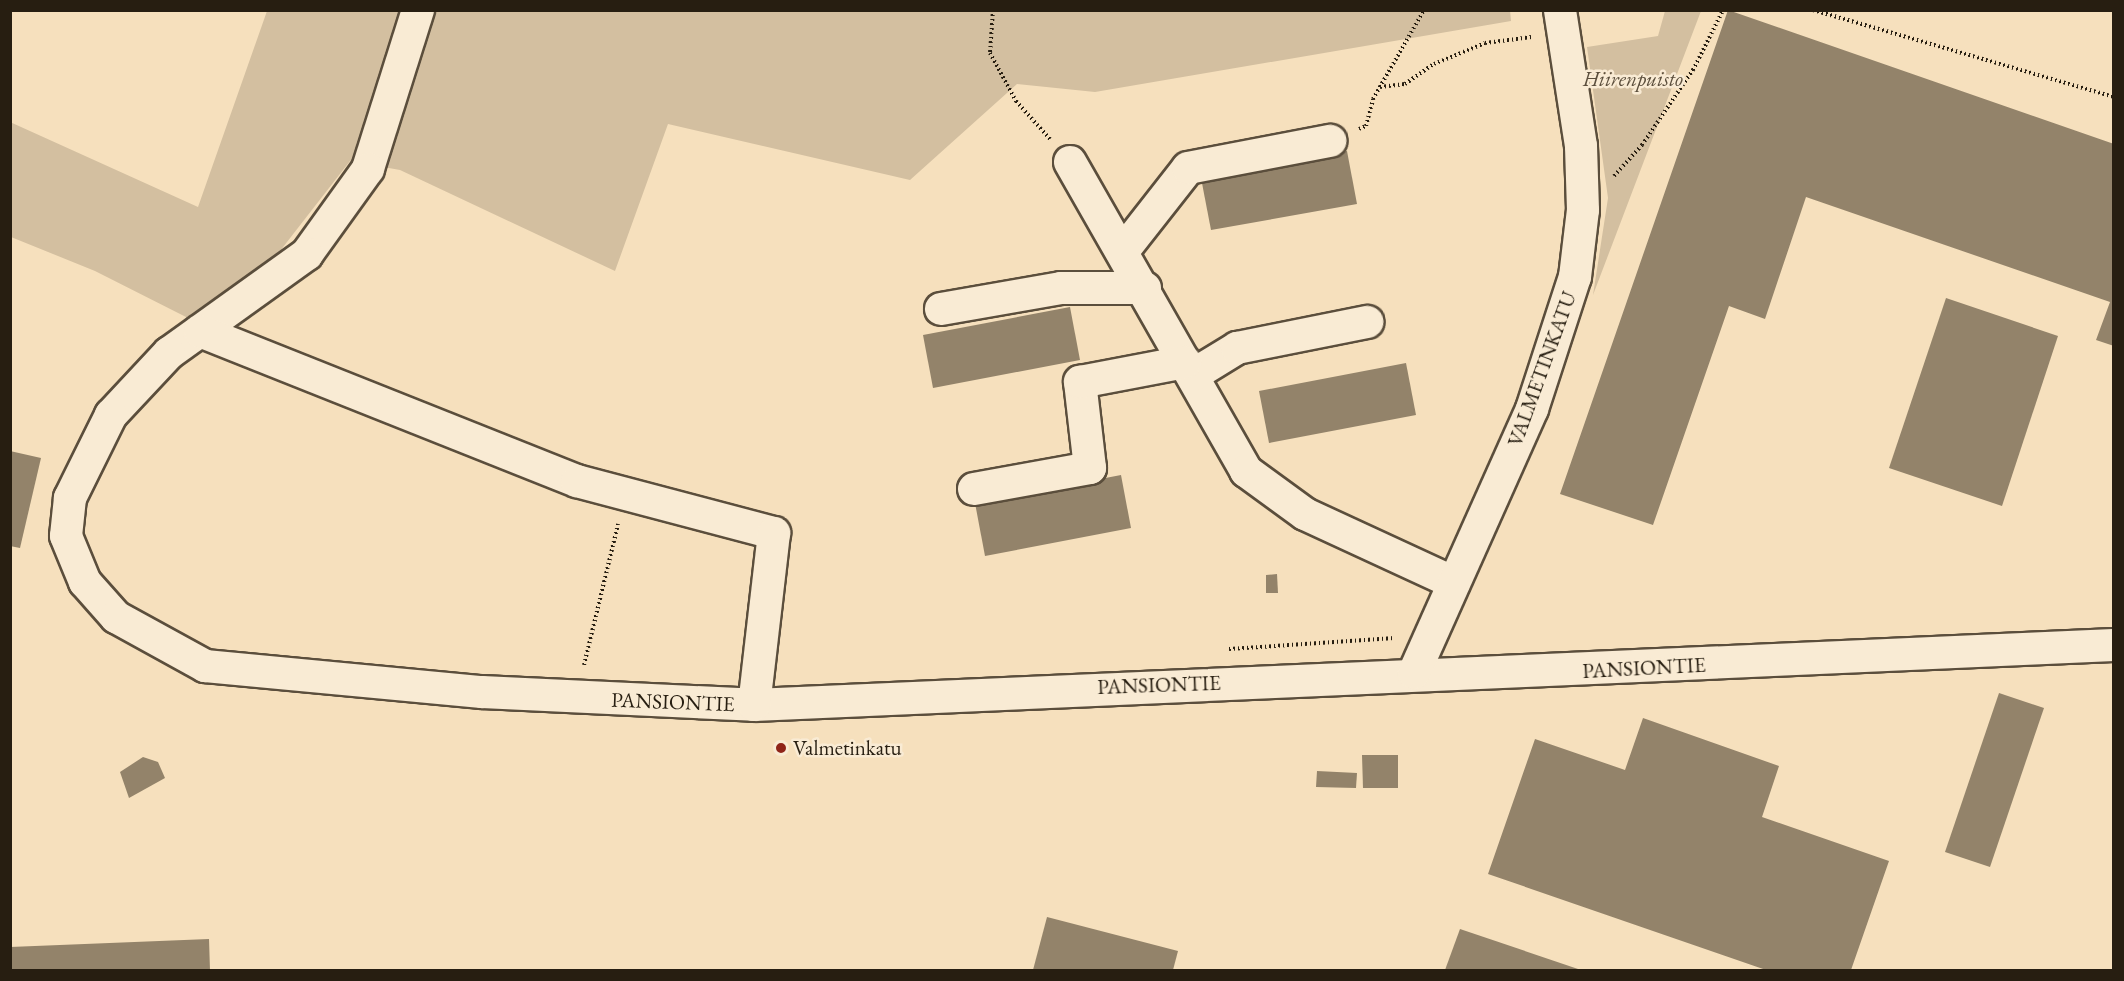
<!DOCTYPE html>
<style>
body{margin:0}
#map{position:relative;width:2124px;height:981px;overflow:hidden;background:#f6e0bd;font-family:"EB Garamond",serif}
div>[style]{position:absolute}
.green>*{inset:0;background:#d3bfa0}
.building>*{inset:0;background:#93836a}
.path>*{height:4px;margin-top:-2px;transform-origin:0;background:repeating-linear-gradient(90deg,#271e11 0 1.5px,transparent 0 4.5px)}
.roads{filter:drop-shadow(2px 0 #5b4e3c) drop-shadow(-2px 0 #5b4e3c) drop-shadow(0 2px #5b4e3c) drop-shadow(0 -2px #5b4e3c)}
.minor>*{height:32px;margin:-16px;padding:0 16px;transform-origin:16px;border-radius:16px;background:#f9ebd4}
.dots>*{width:16px;height:16px;translate:-50% -50%;box-sizing:border-box;border:3px solid #f9ebd4;border-radius:50%}
span{translate:-50% -50%;white-space:nowrap;text-align:center;line-height:1.15;-webkit-text-stroke:5px #f9ebd4;paint-order:stroke}
.park-label{font-size:21px;color:#5b4e3c;font-style:italic}
.street-label{font-size:21px;color:#271e11}
.poi-label{font-size:21px;color:#271e11}
.left{translate:0 -50%;text-align:left}
.frame{position:absolute;inset:0;border:12px solid #271e11;pointer-events:none}
</style>
<div id="map">
<div class="green">
<i style="clip-path:polygon(1510px 10px,1511px 21px,1095px 92px,1017px 84px,910px 180px,668px 124px,615px 271px,400px 170px,350px 161px,273px 260px,188px 318px,95px 271px,11px 237px,10px 122px,198px 207px,267px 11px)"></i>
<i style="clip-path:polygon(1665px 11px,1701px 11px,1593px 295px,1608px 198px,1587px 47px,1658px 36px)"></i>
</div>
<div class="building">
<i style="clip-path:polygon(1728px 10px,2114px 144px,2114px 346px,2096px 340px,2110px 302px,1806px 197px,1765px 319px,1729px 306px,1653px 525px,1560px 494px)"></i>
<i style="clip-path:polygon(1347px 151px,1357px 204px,1211px 230px,1201px 178px)"></i>
<i style="clip-path:polygon(1946px 298px,2058px 336px,2002px 506px,1889px 468px)"></i>
<i style="clip-path:polygon(1070px 307px,1080px 360px,933px 388px,923px 335px)"></i>
<i style="clip-path:polygon(1406px 363px,1416px 415px,1269px 443px,1259px 391px)"></i>
<i style="clip-path:polygon(10px 451px,41px 458px,20px 548px,10px 546px)"></i>
<i style="clip-path:polygon(1121px 475px,1131px 528px,985px 556px,975px 503px)"></i>
<i style="clip-path:polygon(1277px 574px,1278px 593px,1266px 593px,1266px 575px)"></i>
<i style="clip-path:polygon(1999px 693px,2044px 708px,1990px 867px,1945px 852px)"></i>
<i style="clip-path:polygon(1643px 718px,1779px 766px,1762px 817px,1889px 861px,1851px 970px,1766px 970px,1488px 874px,1535px 739px,1625px 770px)"></i>
<i style="clip-path:polygon(1362px 755px,1398px 755px,1398px 788px,1363px 788px)"></i>
<i style="clip-path:polygon(143px 757px,158px 762px,165px 778px,129px 798px,120px 772px)"></i>
<i style="clip-path:polygon(1317px 771px,1357px 773px,1356px 788px,1316px 787px)"></i>
<i style="clip-path:polygon(1047px 917px,1178px 951px,1173px 970px,1033px 970px)"></i>
<i style="clip-path:polygon(1460px 929px,1581px 970px,1445px 970px)"></i>
<i style="clip-path:polygon(209px 939px,210px 970px,10px 970px,10px 947px)"></i>
</div>
<div class="path">
<i style="left:993px;top:10px;width:43px;rotate:94deg"></i>
<i style="left:990px;top:53px;width:55px;rotate:61.6deg"></i>
<i style="left:1016px;top:101px;width:51px;rotate:48.2deg"></i>
<i style="left:1813px;top:10px;width:313px;rotate:16.1deg"></i>
<i style="left:1380px;top:87px;width:25px;rotate:-7deg"></i>
<i style="left:1405px;top:84px;width:35px;rotate:-35deg"></i>
<i style="left:1434px;top:64px;width:55px;rotate:-22.4deg"></i>
<i style="left:1485px;top:43px;width:47px;rotate:-7.3deg"></i>
<i style="left:1359px;top:129px;width:8px;rotate:-23deg"></i>
<i style="left:1366px;top:126px;width:28px;rotate:-75deg"></i>
<i style="left:1373px;top:99px;width:103px;rotate:-60.2deg"></i>
<i style="left:1614px;top:176px;width:42px;rotate:-47.9deg"></i>
<i style="left:1642px;top:145px;width:91px;rotate:-55.8deg"></i>
<i style="left:1693px;top:70px;width:67px;rotate:-63.4deg"></i>
<i style="left:1229px;top:649px;width:166px;rotate:-3.8deg"></i>
<i style="left:584px;top:665px;width:145px;rotate:-76.4deg"></i>
</div>
<div class="roads">
<div class="minor">
<i style="left:418px;top:10px;width:167px;rotate:107.5deg"></i>
<i style="left:368px;top:169px;width:105px;rotate:125.7deg"></i>
<i style="left:307px;top:254px;width:170px;rotate:144.3deg"></i>
<i style="left:169px;top:353px;width:85px;rotate:133.1deg"></i>
<i style="left:111px;top:415px;width:93px;rotate:116.3deg"></i>
<i style="left:70px;top:498px;width:38px;rotate:96deg"></i>
<i style="left:66px;top:536px;width:50px;rotate:67.6deg"></i>
<i style="left:85px;top:582px;width:47px;rotate:48.5deg"></i>
<i style="left:116px;top:617px;width:102px;rotate:28.8deg"></i>
<i style="left:205px;top:666px;width:278px;rotate:5.4deg"></i>
<i style="left:482px;top:692px;width:272px;rotate:2.7deg"></i>
<i style="left:754px;top:705px;width:1361px;rotate:-2.53deg"></i>
<i style="left:1070px;top:162px;width:356px;rotate:60.3deg"></i>
<i style="left:1246px;top:471px;width:73px;rotate:36.1deg"></i>
<i style="left:1305px;top:514px;width:164px;rotate:24.8deg"></i>
<i style="left:1123px;top:251px;width:105px;rotate:-51.9deg"></i>
<i style="left:1188px;top:168px;width:145px;rotate:-10.8deg"></i>
<i style="left:941px;top:309px;width:122px;rotate:-9.9deg"></i>
<i style="left:1061px;top:288px;width:84px"></i>
<i style="left:200px;top:331px;width:406px;rotate:21.7deg"></i>
<i style="left:577px;top:481px;width:204px;rotate:14.8deg"></i>
<i style="left:774px;top:533px;width:173px;rotate:96.6deg"></i>
<i style="left:1193px;top:375px;width:52px;rotate:-31.5deg"></i>
<i style="left:1237px;top:348px;width:133px;rotate:-11.3deg"></i>
<i style="left:974px;top:489px;width:118px;rotate:-10.3deg"></i>
<i style="left:1090px;top:468px;width:87px;rotate:-96.6deg"></i>
<i style="left:1080px;top:382px;width:107px;rotate:-10.8deg"></i>
<i style="left:1414px;top:673px;width:289px;rotate:-65.9deg"></i>
<i style="left:1532px;top:409px;width:139px;rotate:-72deg"></i>
<i style="left:1575px;top:277px;width:67px;rotate:-83.2deg"></i>
<i style="left:1583px;top:210px;width:64px;rotate:-91.8deg"></i>
<i style="left:1581px;top:146px;width:138px;rotate:-98.8deg"></i>
</div>
</div>
<div class="dots">
<i style="left:781px;top:748px;background:#8f2418"></i>
</div>
<div class="park-label">
<span style="left:1633px;top:79px">Hiirenpuisto</span>
</div>
<div class="street-label">
<span style="left:1542px;top:369px;rotate:-70deg">VALMETINKATU</span>
<span style="left:1644px;top:668px;rotate:-3deg">PANSIONTIE</span>
<span style="left:1159px;top:685px;rotate:-2deg">PANSIONTIE</span>
<span style="left:673px;top:702px;rotate:2deg">PANSIONTIE</span>
</div>
<div class="poi-label">
<span class="left" style="left:793px;top:748px">Valmetinkatu</span>
</div>
<div class="frame"></div>
</div>
